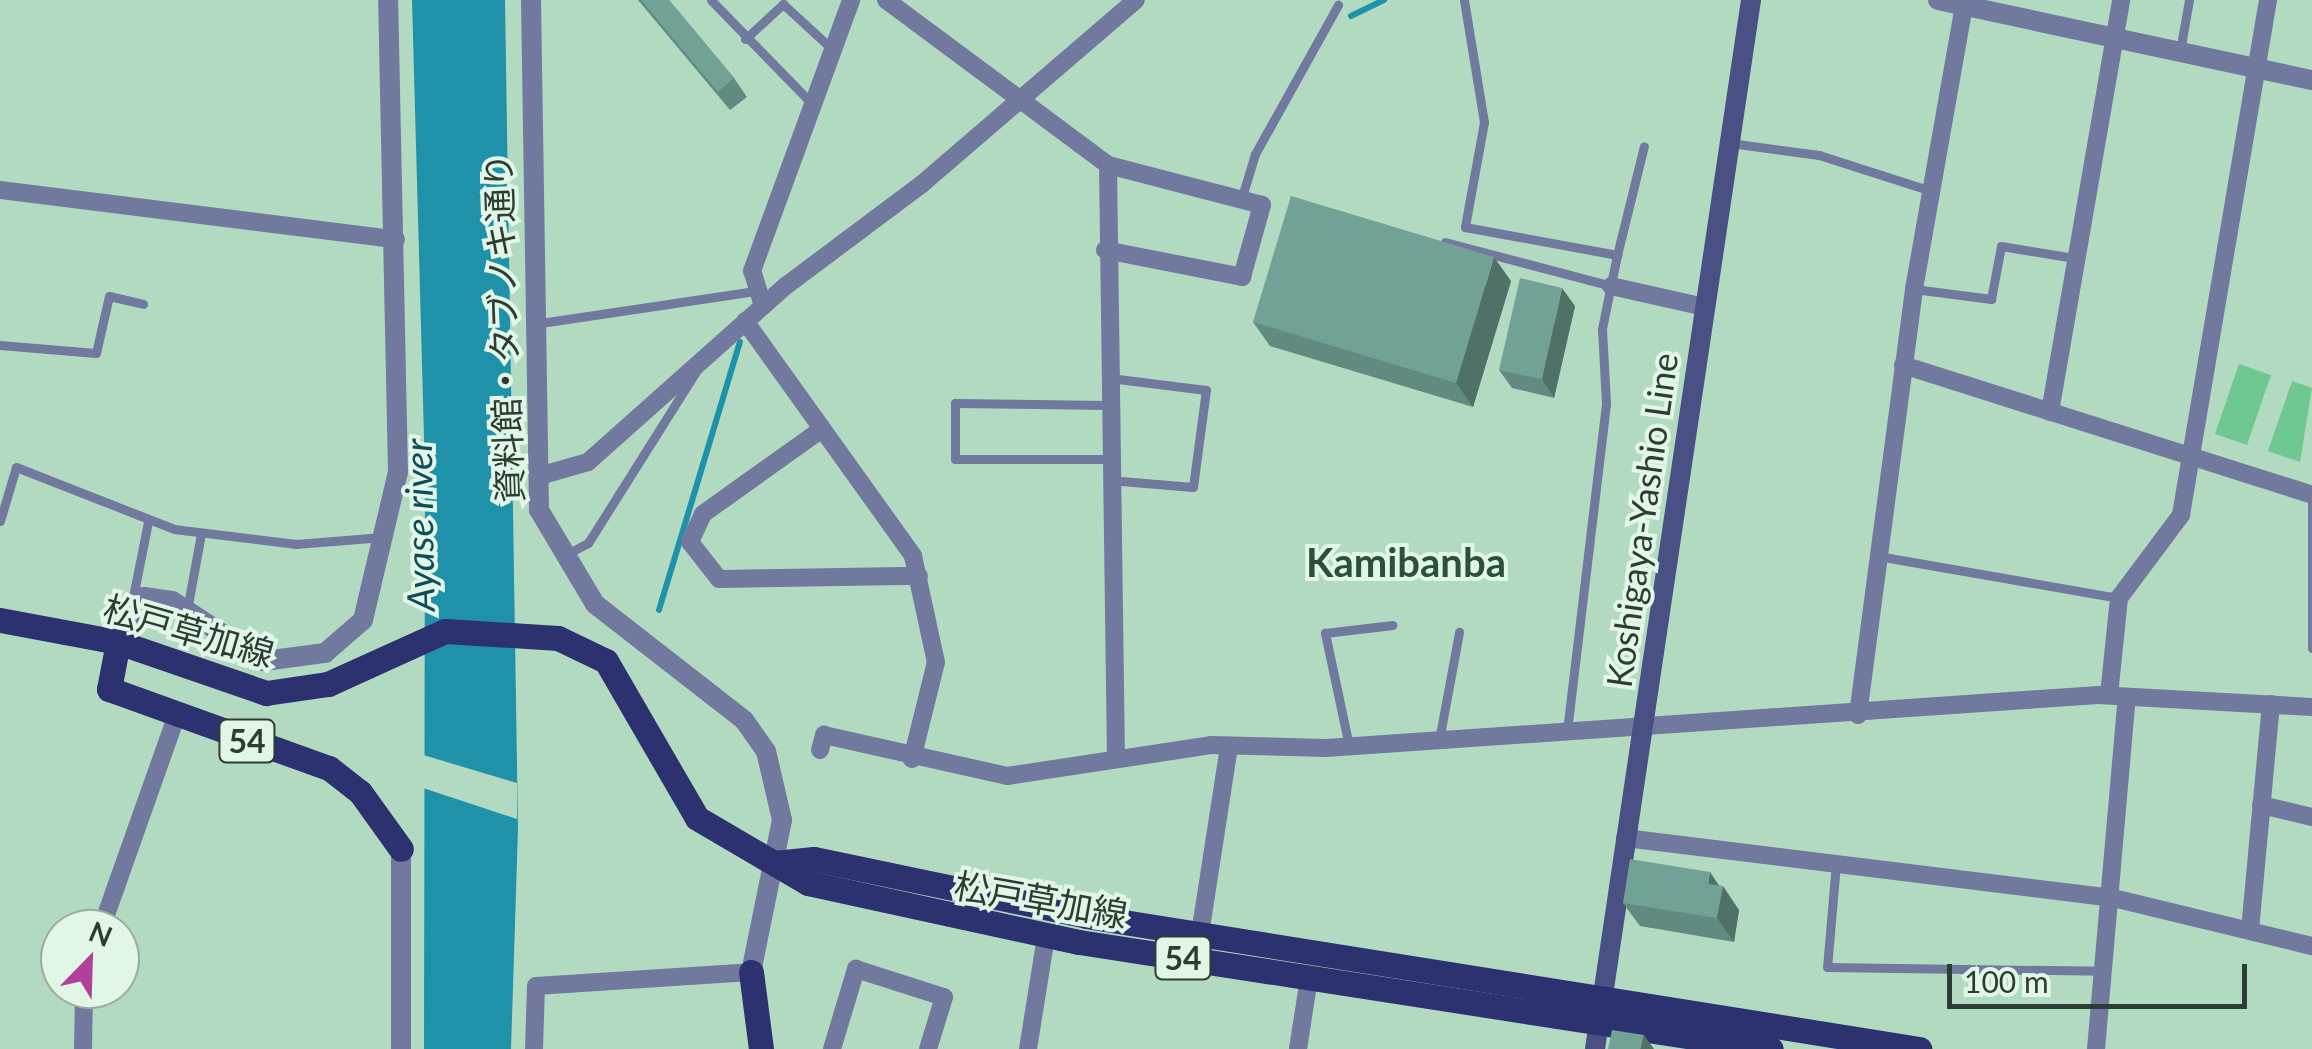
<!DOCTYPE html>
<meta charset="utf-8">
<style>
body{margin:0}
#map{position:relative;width:2312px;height:1049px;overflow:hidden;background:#b2dac0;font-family:Lato,"Noto Sans JP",sans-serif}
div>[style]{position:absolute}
.green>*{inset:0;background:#6fc792}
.water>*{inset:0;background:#1f92aa}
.pier>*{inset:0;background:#b2dac0}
.stream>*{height:6px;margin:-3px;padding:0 3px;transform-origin:3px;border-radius:3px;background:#1f92aa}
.service>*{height:9px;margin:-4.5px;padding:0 4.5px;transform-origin:4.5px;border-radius:4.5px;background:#72799e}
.minor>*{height:18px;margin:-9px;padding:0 9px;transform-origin:9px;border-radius:9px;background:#72799e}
.tertiary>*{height:20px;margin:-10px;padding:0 10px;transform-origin:10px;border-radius:10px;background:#72799e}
.secondary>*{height:20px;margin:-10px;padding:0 10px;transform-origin:10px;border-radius:10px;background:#485084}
.primary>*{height:25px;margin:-12.5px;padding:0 12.5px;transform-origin:12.5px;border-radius:12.5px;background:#2c3170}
.wall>*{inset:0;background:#618b80}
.shaded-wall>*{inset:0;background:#4f7168}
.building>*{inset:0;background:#71a295}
span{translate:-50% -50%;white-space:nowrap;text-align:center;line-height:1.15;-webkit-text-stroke:8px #e2f6e8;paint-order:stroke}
.shield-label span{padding:2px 8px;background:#e2f6e8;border:2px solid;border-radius:8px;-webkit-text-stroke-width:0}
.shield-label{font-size:32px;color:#2d3d33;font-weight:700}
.street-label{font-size:35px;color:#2d3d33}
.water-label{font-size:38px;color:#0f4c59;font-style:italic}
.quarter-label{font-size:40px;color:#2c503a;font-weight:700}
.north{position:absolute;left:40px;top:909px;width:100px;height:100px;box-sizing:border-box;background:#e2f6e8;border:2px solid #9aaca0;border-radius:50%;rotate:23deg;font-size:28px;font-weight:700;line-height:40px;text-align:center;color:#2d3d33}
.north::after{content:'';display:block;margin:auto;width:35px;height:45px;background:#b1409b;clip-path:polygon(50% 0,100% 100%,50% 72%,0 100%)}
.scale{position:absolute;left:1947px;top:964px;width:300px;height:45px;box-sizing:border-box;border:5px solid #2d3d33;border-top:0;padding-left:12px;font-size:30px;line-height:35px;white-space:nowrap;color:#2d3d33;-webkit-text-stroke:8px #e2f6e8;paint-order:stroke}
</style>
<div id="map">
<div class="green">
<i style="clip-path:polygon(2239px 364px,2271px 375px,2247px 445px,2215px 434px)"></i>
<i style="clip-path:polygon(2292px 381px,2312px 388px,2300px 462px,2268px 451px)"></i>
</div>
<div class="water">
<i style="clip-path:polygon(412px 0,505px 0,518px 829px,511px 1049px,424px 1049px,425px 473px)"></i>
</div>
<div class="pier">
<i style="clip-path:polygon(420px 754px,517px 783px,517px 819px,420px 787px)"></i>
</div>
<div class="stream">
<i style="left:1351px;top:16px;width:37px;rotate:-26deg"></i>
<i style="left:659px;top:610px;width:280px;rotate:-73.2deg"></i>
</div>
<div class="service">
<i style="left:711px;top:0;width:144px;rotate:45.8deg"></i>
<i style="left:1464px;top:0;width:124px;rotate:80.7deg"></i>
<i style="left:1484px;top:122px;width:107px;rotate:100.3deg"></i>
<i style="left:1465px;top:227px;width:155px;rotate:10.4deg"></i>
<i style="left:1617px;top:255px;width:76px;rotate:101.5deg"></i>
<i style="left:1602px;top:329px;width:75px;rotate:86.9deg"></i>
<i style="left:1606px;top:404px;width:323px;rotate:96.8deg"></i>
<i style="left:745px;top:39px;width:52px;rotate:-42.6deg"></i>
<i style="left:783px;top:4px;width:67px;rotate:42.6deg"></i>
<i style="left:2180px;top:51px;width:52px;rotate:-80deg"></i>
<i style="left:1730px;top:143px;width:90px;rotate:7.7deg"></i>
<i style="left:1819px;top:155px;width:118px;rotate:17.8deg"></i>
<i style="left:1241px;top:200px;width:48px;rotate:-73.1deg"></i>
<i style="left:1255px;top:154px;width:171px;rotate:-60.9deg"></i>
<i style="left:1445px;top:242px;width:172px;rotate:14.8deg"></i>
<i style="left:1617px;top:255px;width:112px;rotate:-76.1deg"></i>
<i style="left:1914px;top:289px;width:78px;rotate:7.4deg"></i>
<i style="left:1991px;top:299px;width:54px;rotate:-79.3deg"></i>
<i style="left:2001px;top:246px;width:74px;rotate:9.3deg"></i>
<i style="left:534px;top:324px;width:222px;rotate:-8.5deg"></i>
<i style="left:0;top:345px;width:96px;rotate:4.8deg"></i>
<i style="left:96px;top:353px;width:58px;rotate:-77.2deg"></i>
<i style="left:109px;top:296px;width:35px;rotate:13deg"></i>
<i style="left:1107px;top:405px;width:152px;rotate:-179.2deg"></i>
<i style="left:955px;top:403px;width:56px;rotate:90deg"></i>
<i style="left:955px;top:459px;width:152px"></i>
<i style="left:1109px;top:480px;width:84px;rotate:4.8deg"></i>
<i style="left:1193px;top:487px;width:98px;rotate:-82.4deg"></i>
<i style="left:1206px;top:390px;width:97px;rotate:-172.9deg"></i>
<i style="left:2312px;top:495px;width:153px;rotate:90deg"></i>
<i style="left:0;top:521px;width:56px;rotate:-73.5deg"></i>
<i style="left:16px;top:467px;width:170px;rotate:21.4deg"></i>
<i style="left:174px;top:529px;width:123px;rotate:7deg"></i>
<i style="left:296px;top:544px;width:87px;rotate:-4.6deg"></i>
<i style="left:567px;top:554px;width:24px;rotate:-28deg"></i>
<i style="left:588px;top:543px;width:204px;rotate:-57.8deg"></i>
<i style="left:1878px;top:556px;width:245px;rotate:9.9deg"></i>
<i style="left:132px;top:602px;width:82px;rotate:-78.7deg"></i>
<i style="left:187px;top:610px;width:77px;rotate:-79.6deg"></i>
<i style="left:1440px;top:735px;width:105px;rotate:-79.5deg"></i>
<i style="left:1349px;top:746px;width:116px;rotate:-102deg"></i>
<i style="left:1325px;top:633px;width:68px;rotate:-6.7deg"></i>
<i style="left:1836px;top:863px;width:104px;rotate:94.9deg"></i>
<i style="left:1827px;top:967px;width:276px;rotate:0.8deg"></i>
</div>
<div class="minor">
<i style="left:886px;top:0;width:277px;rotate:36.6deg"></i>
<i style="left:1108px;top:165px;width:592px;rotate:89.23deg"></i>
<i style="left:0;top:190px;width:399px;rotate:7.1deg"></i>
<i style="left:1105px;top:250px;width:140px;rotate:11.1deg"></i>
<i style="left:1242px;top:277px;width:75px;rotate:-74.5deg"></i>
<i style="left:1262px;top:205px;width:159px;rotate:-165.4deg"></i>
<i style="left:1611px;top:286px;width:96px;rotate:12.6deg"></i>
<i style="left:763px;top:306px;width:37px;rotate:-107deg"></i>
<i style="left:752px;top:271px;width:289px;rotate:-69.9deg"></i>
<i style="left:745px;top:321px;width:289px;rotate:54.4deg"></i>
<i style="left:913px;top:556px;width:108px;rotate:77.8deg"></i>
<i style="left:936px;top:662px;width:100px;rotate:103.9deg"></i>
<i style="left:1903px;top:365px;width:429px;rotate:17.6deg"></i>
<i style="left:2050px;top:412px;width:418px;rotate:-80.2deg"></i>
<i style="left:822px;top:429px;width:146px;rotate:144.5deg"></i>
<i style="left:703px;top:514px;width:31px;rotate:115deg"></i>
<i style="left:690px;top:542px;width:47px;rotate:51.9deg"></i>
<i style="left:719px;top:579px;width:200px;rotate:-0.9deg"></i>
<i style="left:539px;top:476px;width:51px;rotate:-15.9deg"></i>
<i style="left:588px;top:462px;width:266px;rotate:-41.7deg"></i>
<i style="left:787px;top:285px;width:169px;rotate:-36.8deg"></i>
<i style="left:922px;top:184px;width:282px;rotate:-40.7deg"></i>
<i style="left:2109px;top:695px;width:98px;rotate:-84.1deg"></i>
<i style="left:2119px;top:598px;width:104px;rotate:-53.2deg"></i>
<i style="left:2181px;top:515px;width:522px;rotate:-80.41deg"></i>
<i style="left:1858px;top:715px;width:430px;rotate:-82.5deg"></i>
<i style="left:1914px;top:289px;width:293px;rotate:-80deg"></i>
<i style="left:820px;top:750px;width:16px;rotate:-75deg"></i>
<i style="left:824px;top:735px;width:188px;rotate:12.6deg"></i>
<i style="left:1007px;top:776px;width:206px;rotate:-8.6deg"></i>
<i style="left:1211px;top:745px;width:115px;rotate:1.5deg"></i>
<i style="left:1326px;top:748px;width:774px;rotate:-3.93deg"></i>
<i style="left:2098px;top:695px;width:214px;rotate:3.2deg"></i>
<i style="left:2261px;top:805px;width:52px;rotate:13.2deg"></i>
<i style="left:1625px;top:838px;width:488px;rotate:7deg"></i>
<i style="left:2109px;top:897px;width:209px;rotate:13.6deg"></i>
<i style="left:101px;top:929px;width:225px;rotate:-70.5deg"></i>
<i style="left:2250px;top:930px;width:227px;rotate:-84.7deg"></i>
<i style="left:1200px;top:934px;width:190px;rotate:-81.2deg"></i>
<i style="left:83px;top:1049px;width:60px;rotate:-89deg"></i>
<i style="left:534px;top:1049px;width:63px;rotate:-88.2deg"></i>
<i style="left:536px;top:986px;width:215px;rotate:-3.7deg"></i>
<i style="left:832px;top:1049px;width:84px;rotate:-73.3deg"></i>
<i style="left:856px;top:969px;width:92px;rotate:17.7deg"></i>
<i style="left:944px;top:997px;width:54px;rotate:107.1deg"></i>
<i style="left:1028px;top:1049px;width:114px;rotate:-80.9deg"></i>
<i style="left:1298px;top:1049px;width:72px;rotate:-81.2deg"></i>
<i style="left:2096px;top:1049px;width:352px;rotate:-85deg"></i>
</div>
<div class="tertiary">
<i style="left:531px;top:0;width:510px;rotate:89.1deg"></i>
<i style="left:539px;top:510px;width:109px;rotate:59.2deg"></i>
<i style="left:595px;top:604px;width:189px;rotate:37.9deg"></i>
<i style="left:744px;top:720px;width:38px;rotate:55deg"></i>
<i style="left:766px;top:751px;width:71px;rotate:76.9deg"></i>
<i style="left:782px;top:820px;width:155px;rotate:101.5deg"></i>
<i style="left:1938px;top:0;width:382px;rotate:12.1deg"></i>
<i style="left:118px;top:642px;width:52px;rotate:-60deg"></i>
<i style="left:144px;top:597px;width:28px;rotate:8deg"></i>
<i style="left:172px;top:601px;width:110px;rotate:33.1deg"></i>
<i style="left:264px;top:661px;width:62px;rotate:-7.5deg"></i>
<i style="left:325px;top:653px;width:50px;rotate:-41deg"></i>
<i style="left:363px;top:620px;width:152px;rotate:-76.7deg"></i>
<i style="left:398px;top:472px;width:472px;rotate:-91.2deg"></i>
<i style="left:401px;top:1049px;width:200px;rotate:-90deg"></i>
</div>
<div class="secondary">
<i style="left:1595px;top:1049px;width:1061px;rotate:-81.54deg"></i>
</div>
<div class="primary">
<i style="left:0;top:620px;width:120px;rotate:10.6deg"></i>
<i style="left:118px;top:642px;width:157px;rotate:19deg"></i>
<i style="left:266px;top:693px;width:63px;rotate:-8.3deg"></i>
<i style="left:328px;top:684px;width:128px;rotate:-24.4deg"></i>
<i style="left:445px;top:631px;width:113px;rotate:3.5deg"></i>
<i style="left:558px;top:638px;width:53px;rotate:25.6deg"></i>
<i style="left:606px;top:661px;width:181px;rotate:59.9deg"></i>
<i style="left:697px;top:818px;width:129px;rotate:30.4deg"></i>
<i style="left:808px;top:883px;width:277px;rotate:12.3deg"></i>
<i style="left:1079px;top:942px;width:700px;rotate:8.79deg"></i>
<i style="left:118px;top:642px;width:48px;rotate:100.8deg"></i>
<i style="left:109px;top:689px;width:234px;rotate:19.8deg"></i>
<i style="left:329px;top:768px;width:39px;rotate:38deg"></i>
<i style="left:360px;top:792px;width:70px;rotate:54.3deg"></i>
<i style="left:774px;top:863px;width:40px;rotate:-5.7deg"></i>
<i style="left:814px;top:859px;width:278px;rotate:11.8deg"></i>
<i style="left:1086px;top:916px;width:844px;rotate:9.07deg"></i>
<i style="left:751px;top:972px;width:78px;rotate:82.6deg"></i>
</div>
<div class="wall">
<i style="clip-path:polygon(638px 0,669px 0,734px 78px,747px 97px,730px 110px)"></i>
<i style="clip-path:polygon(1511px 281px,1473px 407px,1270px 346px,1253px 322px)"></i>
<i style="clip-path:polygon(1575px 306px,1554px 398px,1512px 388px,1499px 370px)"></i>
<i style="clip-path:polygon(1719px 886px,1739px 910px,1734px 942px,1640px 926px,1623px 903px)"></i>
</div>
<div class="shaded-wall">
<i style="clip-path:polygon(1494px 257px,1511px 281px,1473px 407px,1456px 383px)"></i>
<i style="clip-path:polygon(1562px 288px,1575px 306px,1554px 398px,1542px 379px)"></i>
<i style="clip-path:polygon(1710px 872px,1722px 890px,1723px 886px,1739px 910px,1734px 942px,1717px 918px,1708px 884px)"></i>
<i style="clip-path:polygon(1644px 1035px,1654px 1049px,1640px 1049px)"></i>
</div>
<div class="building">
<i style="clip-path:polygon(641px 0,669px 0,734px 78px,718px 92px)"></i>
<i style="clip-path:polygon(1291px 196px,1494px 257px,1456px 383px,1253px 322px)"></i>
<i style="clip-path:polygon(1520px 278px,1562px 288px,1542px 379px,1499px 370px)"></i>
<i style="clip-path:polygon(1630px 859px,1710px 872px,1708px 884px,1723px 886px,1717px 918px,1623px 903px)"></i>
<i style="clip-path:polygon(1612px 1030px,1644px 1035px,1640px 1049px,1608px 1049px)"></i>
</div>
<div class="shield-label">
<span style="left:247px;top:741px">54</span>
<span style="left:1183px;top:958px">54</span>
</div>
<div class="street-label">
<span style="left:503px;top:328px;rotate:-92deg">資料館・タブノキ通り</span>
<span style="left:1641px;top:520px;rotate:-82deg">Koshigaya-Yashio Line</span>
<span style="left:189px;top:630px;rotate:16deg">松戸草加線</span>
<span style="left:1041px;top:899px;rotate:10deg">松戸草加線</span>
</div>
<div class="water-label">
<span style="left:419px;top:525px;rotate:-91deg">Ayase river</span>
</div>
<div class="quarter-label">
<span style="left:1406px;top:562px">Kamibanba</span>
</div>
<div class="north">N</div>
<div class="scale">100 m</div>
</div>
